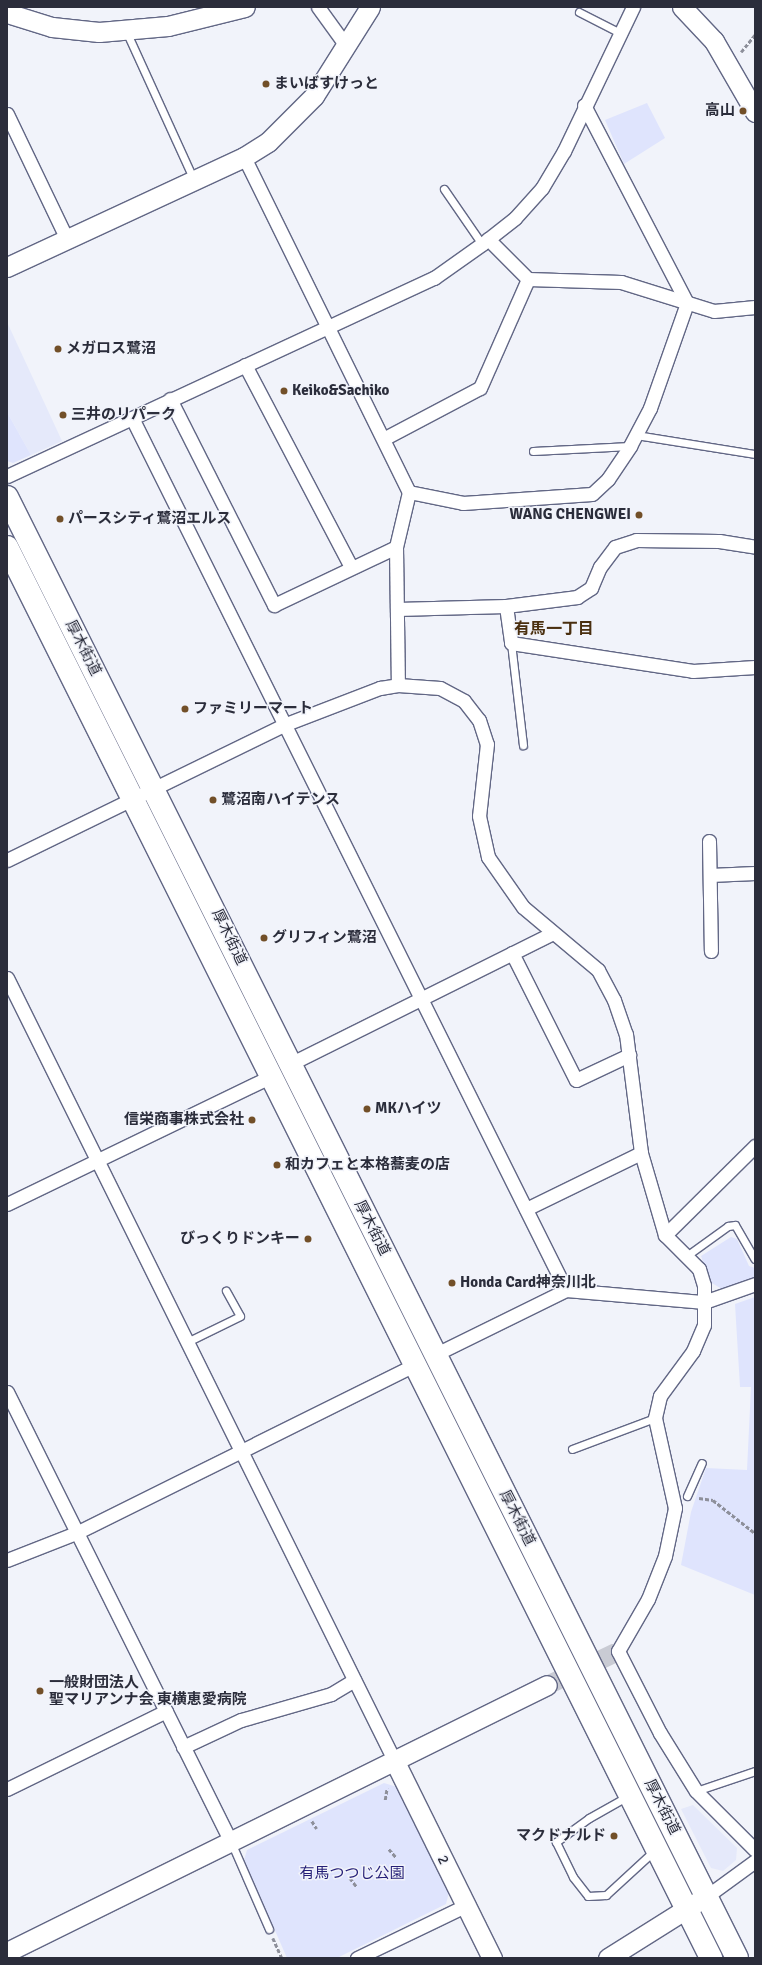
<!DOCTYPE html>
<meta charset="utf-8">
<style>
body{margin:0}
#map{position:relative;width:762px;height:1965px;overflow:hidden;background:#f1f3fa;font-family:Signika,"Noto Sans JP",sans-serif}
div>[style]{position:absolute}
.built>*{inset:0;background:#e5e9fa}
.green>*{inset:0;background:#dfe4fd}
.secondary-tunnel>*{height:19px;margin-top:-9.5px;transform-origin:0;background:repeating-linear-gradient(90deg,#c9cbd4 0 19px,transparent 0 29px)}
.path>*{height:2.5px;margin-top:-1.25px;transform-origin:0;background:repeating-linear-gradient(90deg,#8d8f9a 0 4px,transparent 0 6px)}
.roads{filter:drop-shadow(1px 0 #626785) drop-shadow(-1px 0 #626785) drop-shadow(0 1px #626785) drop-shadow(0 -1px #626785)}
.lane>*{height:7px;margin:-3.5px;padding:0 3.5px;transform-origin:3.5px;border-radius:3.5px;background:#fff}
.street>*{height:13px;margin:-6.5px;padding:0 6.5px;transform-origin:6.5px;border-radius:6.5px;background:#fff}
.secondary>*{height:19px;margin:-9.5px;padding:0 9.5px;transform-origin:9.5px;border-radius:9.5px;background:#fff}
.highway>*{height:22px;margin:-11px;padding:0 11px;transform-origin:11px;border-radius:11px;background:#fff}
.dots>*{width:11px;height:11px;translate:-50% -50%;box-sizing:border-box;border:2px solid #f1f3fa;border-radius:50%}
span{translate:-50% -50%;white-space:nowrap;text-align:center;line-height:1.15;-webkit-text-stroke:3px #f1f3fa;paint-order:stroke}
.poi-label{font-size:15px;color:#2b2d3b;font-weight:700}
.left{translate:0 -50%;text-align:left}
.right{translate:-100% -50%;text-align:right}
.street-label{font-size:15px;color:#2b2d3b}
.park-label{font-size:15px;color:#251f77}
.neighbourhood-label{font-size:16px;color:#4a2f0f;font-weight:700}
.frame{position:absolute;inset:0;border:8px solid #2b2d3b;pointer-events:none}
</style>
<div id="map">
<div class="built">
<i style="clip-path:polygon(7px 322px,62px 441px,31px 455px,7px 412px)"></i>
<i style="clip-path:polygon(693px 1805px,737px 1848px,736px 1860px,723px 1871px,711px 1868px,681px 1809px)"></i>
</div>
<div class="green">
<i style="clip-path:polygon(647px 103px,665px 138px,624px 164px,605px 120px)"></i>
<i style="clip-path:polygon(7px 412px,31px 455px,13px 463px,7px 461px)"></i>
<i style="clip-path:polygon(731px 1237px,737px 1239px,749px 1266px,755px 1268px,755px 1278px,722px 1289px,710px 1282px,701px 1256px)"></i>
<i style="clip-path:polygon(755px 1297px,755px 1595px,681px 1565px,691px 1512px,706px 1468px,747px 1470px,751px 1387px,740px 1387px,735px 1304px)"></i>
<i style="clip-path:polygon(384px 1783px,397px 1787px,449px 1892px,446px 1904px,337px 1958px,287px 1958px,244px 1860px,247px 1850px)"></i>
</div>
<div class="secondary-tunnel">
<i style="left:547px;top:1685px;width:79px;rotate:-25.6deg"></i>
</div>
<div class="path">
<i style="left:741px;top:52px;width:22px;rotate:-51deg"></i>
<i style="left:699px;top:1498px;width:14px;rotate:8deg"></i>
<i style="left:713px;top:1500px;width:53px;rotate:38.2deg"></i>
<i style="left:385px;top:1800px;width:12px;rotate:-81deg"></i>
<i style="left:312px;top:1821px;width:9px;rotate:58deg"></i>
<i style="left:389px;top:1849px;width:11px;rotate:49deg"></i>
<i style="left:350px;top:1878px;width:11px;rotate:52deg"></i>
<i style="left:273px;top:1938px;width:22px;rotate:66deg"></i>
</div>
<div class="roads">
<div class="lane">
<i style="left:579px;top:12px;width:46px;rotate:27.1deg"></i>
<i style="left:126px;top:31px;width:164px;rotate:65.5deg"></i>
<i style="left:444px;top:189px;width:67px;rotate:55.4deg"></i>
<i style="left:636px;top:435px;width:121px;rotate:9.1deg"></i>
<i style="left:533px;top:451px;width:97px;rotate:-3deg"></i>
<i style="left:511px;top:643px;width:103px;rotate:83.3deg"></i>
<i style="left:685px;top:1257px;width:53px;rotate:-35.8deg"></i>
<i style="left:728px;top:1226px;width:7px;rotate:-8deg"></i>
<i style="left:735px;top:1225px;width:39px;rotate:60deg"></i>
<i style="left:187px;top:1342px;width:59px;rotate:-26.1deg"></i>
<i style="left:240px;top:1316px;width:29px;rotate:-119deg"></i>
<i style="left:572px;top:1449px;width:89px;rotate:-20.5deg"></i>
<i style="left:687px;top:1496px;width:36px;rotate:-66deg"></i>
<i style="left:696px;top:1791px;width:62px;rotate:-18.7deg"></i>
<i style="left:628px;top:1796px;width:45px;rotate:150.6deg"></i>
<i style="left:589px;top:1818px;width:41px;rotate:144deg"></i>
<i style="left:556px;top:1842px;width:39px;rotate:64deg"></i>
<i style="left:573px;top:1877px;width:24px;rotate:52deg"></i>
<i style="left:588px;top:1896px;width:18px;rotate:-3deg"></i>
<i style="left:606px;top:1895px;width:67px;rotate:-42.6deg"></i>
<i style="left:231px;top:1842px;width:95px;rotate:66.4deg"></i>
</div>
<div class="street">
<i style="left:318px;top:7px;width:49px;rotate:54.1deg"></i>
<i style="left:7px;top:114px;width:139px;rotate:64.4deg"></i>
<i style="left:244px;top:157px;width:373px;rotate:63.8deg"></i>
<i style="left:409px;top:492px;width:57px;rotate:103.3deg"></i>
<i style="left:396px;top:547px;width:138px;rotate:89.2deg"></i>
<i style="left:488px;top:239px;width:57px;rotate:45deg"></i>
<i style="left:528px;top:279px;width:93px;rotate:1.8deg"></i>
<i style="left:621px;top:282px;width:97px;rotate:17.3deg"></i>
<i style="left:714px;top:311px;width:41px;rotate:-5.6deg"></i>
<i style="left:245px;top:365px;width:228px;rotate:62.3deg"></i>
<i style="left:170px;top:399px;width:231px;rotate:63.2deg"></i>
<i style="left:274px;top:605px;width:135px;rotate:-25.4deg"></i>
<i style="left:132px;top:418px;width:974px;rotate:63.54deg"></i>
<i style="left:385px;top:438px;width:107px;rotate:-27.8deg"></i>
<i style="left:480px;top:388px;width:119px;rotate:-66.2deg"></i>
<i style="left:7px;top:476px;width:471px;rotate:-24.9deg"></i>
<i style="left:434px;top:278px;width:59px;rotate:-35.3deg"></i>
<i style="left:482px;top:244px;width:42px;rotate:-38.2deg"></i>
<i style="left:515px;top:218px;width:40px;rotate:-48deg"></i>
<i style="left:542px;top:188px;width:43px;rotate:-59.3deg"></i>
<i style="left:564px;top:151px;width:160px;rotate:-64.4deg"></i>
<i style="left:409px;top:492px;width:55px;rotate:11.5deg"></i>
<i style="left:463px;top:503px;width:129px;rotate:-4deg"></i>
<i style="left:592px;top:494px;width:22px;rotate:-43deg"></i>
<i style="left:608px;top:479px;width:40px;rotate:-56deg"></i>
<i style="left:630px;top:446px;width:43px;rotate:-62.2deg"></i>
<i style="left:650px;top:408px;width:111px;rotate:-70.6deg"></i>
<i style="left:687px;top:303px;width:223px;rotate:-117.5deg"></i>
<i style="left:506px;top:606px;width:37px;rotate:82deg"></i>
<i style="left:511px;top:643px;width:184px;rotate:8.7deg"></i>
<i style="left:693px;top:671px;width:62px;rotate:-3.7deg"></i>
<i style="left:397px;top:609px;width:109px;rotate:-1.6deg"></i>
<i style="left:506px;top:606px;width:72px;rotate:-7.2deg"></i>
<i style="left:577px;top:597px;width:17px;rotate:-33deg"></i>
<i style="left:591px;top:588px;width:23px;rotate:-67deg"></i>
<i style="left:600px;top:567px;width:25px;rotate:-53deg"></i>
<i style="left:615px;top:547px;width:22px;rotate:-18deg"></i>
<i style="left:636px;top:540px;width:83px;rotate:0.7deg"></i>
<i style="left:719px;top:541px;width:36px;rotate:9deg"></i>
<i style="left:709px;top:841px;width:110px;rotate:89deg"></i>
<i style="left:7px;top:860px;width:310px;rotate:-26deg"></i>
<i style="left:286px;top:724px;width:101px;rotate:-21deg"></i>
<i style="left:380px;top:688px;width:18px;rotate:-9deg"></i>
<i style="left:398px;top:685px;width:42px;rotate:4.1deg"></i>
<i style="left:440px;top:688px;width:27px;rotate:28deg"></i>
<i style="left:464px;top:701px;width:24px;rotate:52deg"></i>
<i style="left:479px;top:720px;width:25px;rotate:72deg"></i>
<i style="left:487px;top:744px;width:72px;rotate:96.3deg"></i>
<i style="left:479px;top:816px;width:42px;rotate:77.6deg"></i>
<i style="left:488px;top:857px;width:61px;rotate:55deg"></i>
<i style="left:523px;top:907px;width:98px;rotate:40deg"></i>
<i style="left:598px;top:970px;width:34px;rotate:62deg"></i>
<i style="left:614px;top:1000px;width:36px;rotate:71deg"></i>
<i style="left:626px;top:1034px;width:120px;rotate:82.8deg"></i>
<i style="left:641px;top:1153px;width:85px;rotate:73.7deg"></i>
<i style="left:665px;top:1235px;width:48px;rotate:45deg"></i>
<i style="left:699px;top:1269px;width:17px;rotate:73deg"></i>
<i style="left:704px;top:1285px;width:40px;rotate:90deg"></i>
<i style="left:704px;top:1325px;width:28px;rotate:113deg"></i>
<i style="left:693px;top:1351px;width:56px;rotate:126.3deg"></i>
<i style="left:660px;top:1396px;width:23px;rotate:103deg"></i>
<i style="left:655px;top:1418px;width:92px;rotate:77.5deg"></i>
<i style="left:675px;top:1508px;width:49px;rotate:101.8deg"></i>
<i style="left:665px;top:1556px;width:46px;rotate:111.6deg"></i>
<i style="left:648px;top:1599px;width:60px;rotate:120deg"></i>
<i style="left:618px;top:1651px;width:92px;rotate:62.9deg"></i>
<i style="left:660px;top:1733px;width:68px;rotate:58.2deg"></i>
<i style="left:696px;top:1791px;width:83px;rotate:45deg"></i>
<i style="left:710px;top:875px;width:45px;rotate:-2.5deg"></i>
<i style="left:512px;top:953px;width:142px;rotate:63.3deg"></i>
<i style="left:576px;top:1080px;width:59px;rotate:-25.3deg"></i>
<i style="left:7px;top:978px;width:875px;rotate:63.67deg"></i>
<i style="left:290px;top:1064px;width:292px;rotate:-26.5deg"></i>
<i style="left:7px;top:1204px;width:294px;rotate:-25.8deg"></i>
<i style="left:526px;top:1209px;width:128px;rotate:-26deg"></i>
<i style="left:665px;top:1235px;width:127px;rotate:-44.7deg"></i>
<i style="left:436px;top:1354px;width:145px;rotate:-26.2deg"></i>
<i style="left:566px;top:1290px;width:139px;rotate:5deg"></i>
<i style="left:704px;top:1302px;width:54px;rotate:-19.4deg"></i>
<i style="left:7px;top:1392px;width:503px;rotate:63.54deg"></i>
<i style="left:7px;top:1560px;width:74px;rotate:-21.4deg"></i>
<i style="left:76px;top:1533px;width:380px;rotate:-26.4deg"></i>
<i style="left:183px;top:1747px;width:64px;rotate:-25deg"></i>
<i style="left:241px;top:1720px;width:94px;rotate:-16.1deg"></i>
<i style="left:331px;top:1694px;width:27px;rotate:-31deg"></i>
<i style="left:7px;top:1789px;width:177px;rotate:-26.1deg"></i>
<i style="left:707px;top:1896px;width:59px;rotate:-36.1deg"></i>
<i style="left:357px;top:1958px;width:120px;rotate:-25.7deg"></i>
</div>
<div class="secondary">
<i style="left:682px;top:7px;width:47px;rotate:46.7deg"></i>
<i style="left:714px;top:41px;width:82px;rotate:60deg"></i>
<i style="left:7px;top:13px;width:47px;rotate:17.3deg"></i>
<i style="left:52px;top:27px;width:47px;rotate:6.1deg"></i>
<i style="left:99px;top:32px;width:69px;rotate:-5deg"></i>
<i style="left:168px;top:26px;width:79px;rotate:-13.9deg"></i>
<i style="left:7px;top:267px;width:261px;rotate:-24.9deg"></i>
<i style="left:244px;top:157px;width:28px;rotate:-32deg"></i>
<i style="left:268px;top:142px;width:65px;rotate:-45deg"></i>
<i style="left:314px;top:96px;width:105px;rotate:-57.8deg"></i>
<i style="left:395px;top:1762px;width:219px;rotate:63.7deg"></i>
<i style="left:7px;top:1952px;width:602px;rotate:-26.31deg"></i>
<i style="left:608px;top:1958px;width:117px;rotate:-32.1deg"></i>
</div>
<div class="highway">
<i style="left:7px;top:497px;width:1633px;rotate:63.45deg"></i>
<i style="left:7px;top:547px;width:1577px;rotate:63.48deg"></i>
</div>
</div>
<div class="dots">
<i style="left:266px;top:84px;background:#724f28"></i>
<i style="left:743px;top:111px;background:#724f28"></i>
<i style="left:58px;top:349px;background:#724f28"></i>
<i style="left:284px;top:391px;background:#724f28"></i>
<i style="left:63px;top:415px;background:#724f28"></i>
<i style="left:639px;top:515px;background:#724f28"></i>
<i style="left:60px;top:519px;background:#724f28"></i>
<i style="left:185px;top:709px;background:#724f28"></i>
<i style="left:213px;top:800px;background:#724f28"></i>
<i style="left:264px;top:938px;background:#724f28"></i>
<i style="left:367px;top:1109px;background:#724f28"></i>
<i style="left:252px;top:1120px;background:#724f28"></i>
<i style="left:277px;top:1165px;background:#724f28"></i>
<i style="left:308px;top:1239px;background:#724f28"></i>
<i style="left:452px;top:1283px;background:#724f28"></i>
<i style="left:40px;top:1691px;background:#724f28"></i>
<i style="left:614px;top:1836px;background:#724f28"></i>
</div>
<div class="poi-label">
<span class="left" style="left:274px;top:84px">まいばすけっと</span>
<span class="right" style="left:735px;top:111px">高山</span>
<span class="left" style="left:66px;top:349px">メガロス鷺沼</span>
<span class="left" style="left:292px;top:391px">Keiko&amp;Sachiko</span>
<span class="left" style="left:71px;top:415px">三井のリパーク</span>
<span class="right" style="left:631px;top:515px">WANG CHENGWEI</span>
<span class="left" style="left:68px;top:519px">パースシティ鷺沼エルス</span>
<span class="left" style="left:193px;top:709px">ファミリーマート</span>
<span class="left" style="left:221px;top:800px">鷺沼南ハイテンス</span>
<span class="left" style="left:272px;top:938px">グリフィン鷺沼</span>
<span class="left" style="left:375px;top:1109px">MKハイツ</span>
<span class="right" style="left:244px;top:1120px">信栄商事株式会社</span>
<span class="left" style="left:285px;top:1165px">和カフェと本格蕎麦の店</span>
<span class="right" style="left:300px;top:1239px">びっくりドンキー</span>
<span class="left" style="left:460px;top:1283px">Honda Card神奈川北</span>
<span class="left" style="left:49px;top:1691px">一般財団法人<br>聖マリアンナ会 東横恵愛病院</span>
<span class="right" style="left:606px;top:1836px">マクドナルド</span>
</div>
<div class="street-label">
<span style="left:83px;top:648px;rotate:63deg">厚木街道</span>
<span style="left:229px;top:937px;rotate:64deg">厚木街道</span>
<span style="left:372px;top:1228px;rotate:63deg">厚木街道</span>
<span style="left:517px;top:1518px;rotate:63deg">厚木街道</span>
<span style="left:662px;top:1807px;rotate:63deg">厚木街道</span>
<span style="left:443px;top:1860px;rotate:64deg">2</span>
</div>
<div class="park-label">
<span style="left:352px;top:1874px">有馬つつじ公園</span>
</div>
<div class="neighbourhood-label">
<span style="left:554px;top:629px">有馬一丁目</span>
</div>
<div class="frame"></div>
</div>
